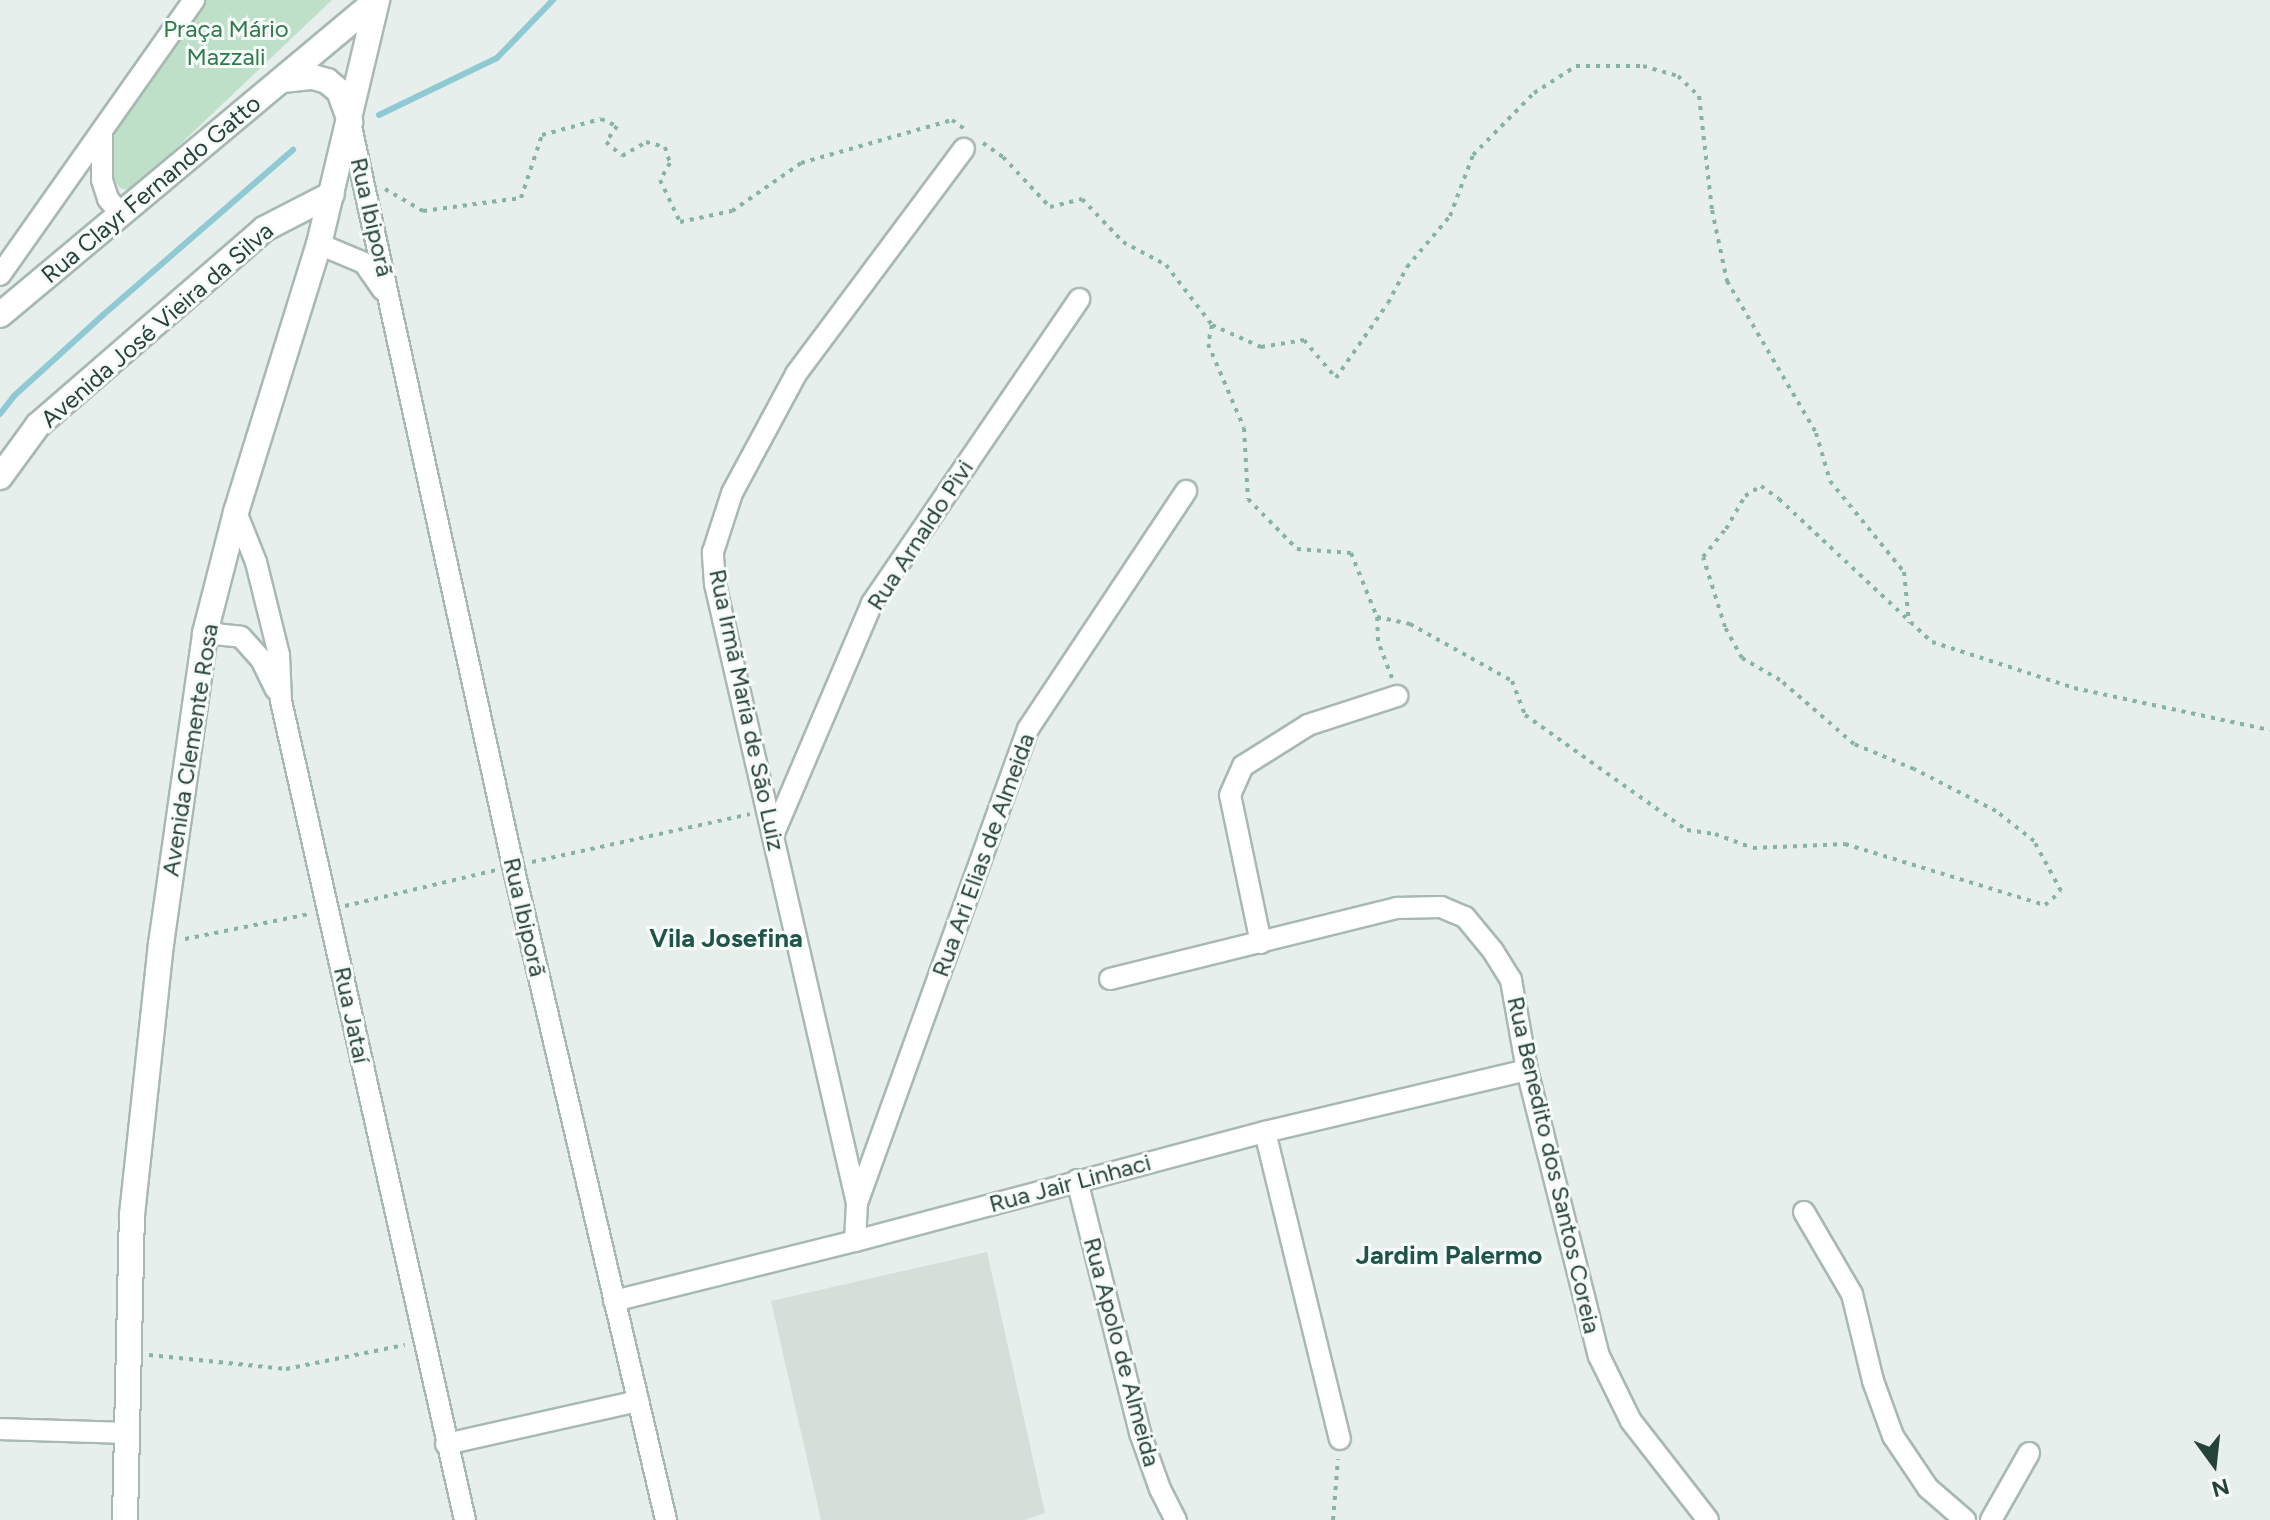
<!DOCTYPE html>
<meta charset="utf-8">
<style>
body{margin:0}
#map{position:relative;width:2270px;height:1520px;overflow:hidden;background:#e6efeb;font-family:Figtree,sans-serif}
div>[style]{position:absolute}
.built>*{inset:0;background:#d4dfda}
.green>*{inset:0;background:#bfe0c8}
.stream>*{height:6px;margin:-3px;padding:0 3px;transform-origin:3px;border-radius:3px;background:#8ec9d4}
.path>*{height:4px;margin-top:-2px;transform-origin:0;background:repeating-linear-gradient(90deg,#86b3a5 0 4px,transparent 0 10px)}
.roads{filter:drop-shadow(2px 0 #a8b8b2) drop-shadow(-2px 0 #a8b8b2) drop-shadow(0 2px #a8b8b2) drop-shadow(0 -2px #a8b8b2)}
.street>*{height:20px;margin:-10px;padding:0 10px;transform-origin:10px;border-radius:10px;background:#fff}
.secondary>*{height:24px;margin:-12px;padding:0 12px;transform-origin:12px;border-radius:12px;background:#fff}
span{translate:-50% -50%;white-space:nowrap;text-align:center;line-height:1.15;-webkit-text-stroke:6px #f7fbf9;paint-order:stroke}
.park-label{font-size:24px;color:#2d7a4b}
.street-label{font-size:24px;color:#24423a}
.neighbourhood-label{font-size:26px;color:#1f5548;font-weight:700}
.north{position:absolute;left:2174px;top:1424px;width:80px;height:80px;-webkit-text-stroke:6px #f7fbf9;paint-order:stroke;rotate:165deg;font-size:22px;font-weight:700;line-height:32px;text-align:center;color:#24423a}
.north::after{content:'';display:block;margin:auto;width:28px;height:36px;background:#24423a;clip-path:polygon(50% 0,100% 100%,50% 72%,0 100%)}
</style>
<div id="map">
<div class="built">
<i style="clip-path:polygon(987px 1252px,1045px 1513px,1025px 1520px,821px 1520px,771px 1301px)"></i>
</div>
<div class="green">
<i style="clip-path:polygon(206px 0,332px 0,131px 191px,120px 188px,101px 160px,143px 83px)"></i>
</div>
<div class="stream">
<i style="left:379px;top:115px;width:131px;rotate:-25.8deg"></i>
<i style="left:497px;top:58px;width:81px;rotate:-46deg"></i>
<i style="left:0;top:414px;width:23px;rotate:-52deg"></i>
<i style="left:14px;top:396px;width:120px;rotate:-42.3deg"></i>
<i style="left:103px;top:315px;width:252px;rotate:-41deg"></i>
</div>
<div class="path">
<i style="left:983px;top:143px;width:24px;rotate:35deg"></i>
<i style="left:1003px;top:157px;width:69px;rotate:46.8deg"></i>
<i style="left:1050px;top:207px;width:33px;rotate:-14deg"></i>
<i style="left:1082px;top:199px;width:59px;rotate:46.4deg"></i>
<i style="left:1123px;top:242px;width:49px;rotate:28.1deg"></i>
<i style="left:1166px;top:265px;width:76px;rotate:52.5deg"></i>
<i style="left:1212px;top:325px;width:54px;rotate:24.2deg"></i>
<i style="left:1261px;top:347px;width:44px;rotate:-9.2deg"></i>
<i style="left:1304px;top:340px;width:50px;rotate:49.9deg"></i>
<i style="left:1336px;top:378px;width:91px;rotate:-55.3deg"></i>
<i style="left:1388px;top:303px;width:41px;rotate:-62.2deg"></i>
<i style="left:1407px;top:267px;width:67px;rotate:-49.9deg"></i>
<i style="left:1450px;top:216px;width:65px;rotate:-69.3deg"></i>
<i style="left:1473px;top:155px;width:87px;rotate:-45.5deg"></i>
<i style="left:1534px;top:93px;width:50px;rotate:-32.7deg"></i>
<i style="left:1576px;top:66px;width:67px"></i>
<i style="left:1643px;top:66px;width:36px;rotate:16deg"></i>
<i style="left:1678px;top:76px;width:29px;rotate:44deg"></i>
<i style="left:1699px;top:96px;width:115px;rotate:83.5deg"></i>
<i style="left:1712px;top:210px;width:73px;rotate:78.1deg"></i>
<i style="left:1727px;top:281px;width:176px;rotate:59.6deg"></i>
<i style="left:1816px;top:433px;width:50px;rotate:73.7deg"></i>
<i style="left:1830px;top:481px;width:117px;rotate:50.9deg"></i>
<i style="left:1904px;top:572px;width:51px;rotate:84.4deg"></i>
<i style="left:385px;top:189px;width:44px;rotate:30.1deg"></i>
<i style="left:423px;top:211px;width:99px;rotate:-7.6deg"></i>
<i style="left:521px;top:198px;width:66px;rotate:-71.6deg"></i>
<i style="left:542px;top:135px;width:61px;rotate:-15.2deg"></i>
<i style="left:601px;top:119px;width:17px;rotate:24deg"></i>
<i style="left:617px;top:126px;width:19px;rotate:125deg"></i>
<i style="left:606px;top:142px;width:21px;rotate:41deg"></i>
<i style="left:622px;top:156px;width:28px;rotate:-30deg"></i>
<i style="left:646px;top:142px;width:20px;rotate:15deg"></i>
<i style="left:665px;top:147px;width:17px;rotate:73deg"></i>
<i style="left:670px;top:163px;width:20px;rotate:120deg"></i>
<i style="left:660px;top:180px;width:47px;rotate:64.5deg"></i>
<i style="left:680px;top:222px;width:53px;rotate:-11.9deg"></i>
<i style="left:732px;top:211px;width:84px;rotate:-34.8deg"></i>
<i style="left:801px;top:163px;width:157px;rotate:-15.9deg"></i>
<i style="left:952px;top:120px;width:17px;rotate:36deg"></i>
<i style="left:1212px;top:325px;width:19px;rotate:102deg"></i>
<i style="left:1208px;top:344px;width:91px;rotate:66.8deg"></i>
<i style="left:1244px;top:428px;width:71px;rotate:86.8deg"></i>
<i style="left:1248px;top:499px;width:70px;rotate:45.6deg"></i>
<i style="left:1297px;top:549px;width:54px;rotate:4.2deg"></i>
<i style="left:1351px;top:553px;width:69px;rotate:67.9deg"></i>
<i style="left:1392px;top:678px;width:40px;rotate:-111deg"></i>
<i style="left:1378px;top:641px;width:24px;rotate:-92deg"></i>
<i style="left:1377px;top:617px;width:34px;rotate:12deg"></i>
<i style="left:1410px;top:624px;width:117px;rotate:29.2deg"></i>
<i style="left:1512px;top:681px;width:36px;rotate:69deg"></i>
<i style="left:1525px;top:715px;width:199px;rotate:35.4deg"></i>
<i style="left:1687px;top:830px;width:28px;rotate:8deg"></i>
<i style="left:1715px;top:834px;width:40px;rotate:20.2deg"></i>
<i style="left:1753px;top:848px;width:92px;rotate:-2.5deg"></i>
<i style="left:1845px;top:844px;width:209px;rotate:17deg"></i>
<i style="left:2045px;top:905px;width:21px;rotate:-41deg"></i>
<i style="left:2061px;top:891px;width:57px;rotate:-118.4deg"></i>
<i style="left:2034px;top:841px;width:48px;rotate:-141.7deg"></i>
<i style="left:1996px;top:811px;width:92px;rotate:-152.9deg"></i>
<i style="left:1914px;top:769px;width:65px;rotate:-157.4deg"></i>
<i style="left:1854px;top:744px;width:98px;rotate:-139.1deg"></i>
<i style="left:1780px;top:680px;width:44px;rotate:-149.9deg"></i>
<i style="left:1742px;top:658px;width:35px;rotate:-119deg"></i>
<i style="left:1725px;top:627px;width:73px;rotate:-107.4deg"></i>
<i style="left:1703px;top:557px;width:36px;rotate:-51deg"></i>
<i style="left:1726px;top:529px;width:38px;rotate:-60deg"></i>
<i style="left:1745px;top:496px;width:19px;rotate:-32deg"></i>
<i style="left:1761px;top:486px;width:22px;rotate:36deg"></i>
<i style="left:1779px;top:499px;width:209px;rotate:43.1deg"></i>
<i style="left:1932px;top:642px;width:149px;rotate:17.9deg"></i>
<i style="left:2074px;top:688px;width:200px;rotate:12.1deg"></i>
<i style="left:532px;top:862px;width:223px;rotate:-12.4deg"></i>
<i style="left:345px;top:906px;width:155px;rotate:-13.4deg"></i>
<i style="left:185px;top:939px;width:126px;rotate:-11.4deg"></i>
<i style="left:149px;top:1355px;width:138px;rotate:5.8deg"></i>
<i style="left:286px;top:1369px;width:121px;rotate:-11.4deg"></i>
<i style="left:1333px;top:1520px;width:61px;rotate:-85.3deg"></i>
</div>
<div class="roads">
<div class="street">
<i style="left:350px;top:122px;width:762px;rotate:77.64deg"></i>
<i style="left:513px;top:866px;width:672px;rotate:76.83deg"></i>
<i style="left:102px;top:131px;width:49px;rotate:90deg"></i>
<i style="left:102px;top:180px;width:20px;rotate:72deg"></i>
<i style="left:108px;top:199px;width:18px;rotate:49deg"></i>
<i style="left:319px;top:244px;width:49px;rotate:22.9deg"></i>
<i style="left:364px;top:263px;width:33px;rotate:55deg"></i>
<i style="left:0;top:275px;width:337px;rotate:-54.8deg"></i>
<i style="left:236px;top:512px;width:54px;rotate:68.2deg"></i>
<i style="left:256px;top:562px;width:96px;rotate:76.1deg"></i>
<i style="left:279px;top:655px;width:46px;rotate:87.5deg"></i>
<i style="left:281px;top:701px;width:839px;rotate:77.34deg"></i>
<i style="left:205px;top:633px;width:36px;rotate:6deg"></i>
<i style="left:241px;top:637px;width:30px;rotate:48deg"></i>
<i style="left:261px;top:659px;width:34px;rotate:64deg"></i>
<i style="left:774px;top:833px;width:250px;rotate:-66.9deg"></i>
<i style="left:872px;top:603px;width:368px;rotate:-55.7deg"></i>
<i style="left:1261px;top:943px;width:151px;rotate:-101.8deg"></i>
<i style="left:1230px;top:795px;width:32px;rotate:-66deg"></i>
<i style="left:1243px;top:766px;width:77px;rotate:-32.2deg"></i>
<i style="left:1308px;top:725px;width:94px;rotate:-18deg"></i>
<i style="left:1110px;top:979px;width:296px;rotate:-13.9deg"></i>
<i style="left:1397px;top:908px;width:44px;rotate:-1.3deg"></i>
<i style="left:1441px;top:907px;width:26px;rotate:23deg"></i>
<i style="left:1465px;top:917px;width:44px;rotate:50.5deg"></i>
<i style="left:1493px;top:951px;width:34px;rotate:58deg"></i>
<i style="left:1511px;top:980px;width:91px;rotate:79.9deg"></i>
<i style="left:1527px;top:1070px;width:295px;rotate:75.9deg"></i>
<i style="left:1599px;top:1356px;width:72px;rotate:63.8deg"></i>
<i style="left:1631px;top:1421px;width:125px;rotate:52.1deg"></i>
<i style="left:1265px;top:1132px;width:316px;rotate:76.3deg"></i>
<i style="left:1077px;top:1180px;width:261px;rotate:76deg"></i>
<i style="left:1140px;top:1433px;width:59px;rotate:70.3deg"></i>
<i style="left:1160px;top:1489px;width:35px;rotate:63deg"></i>
<i style="left:857px;top:1203px;width:504px;rotate:-70.16deg"></i>
<i style="left:1028px;top:729px;width:286px;rotate:-56.4deg"></i>
<i style="left:1804px;top:1212px;width:95px;rotate:59.7deg"></i>
<i style="left:1852px;top:1294px;width:89px;rotate:76.4deg"></i>
<i style="left:1873px;top:1381px;width:59px;rotate:70deg"></i>
<i style="left:1893px;top:1436px;width:63px;rotate:56.1deg"></i>
<i style="left:1928px;top:1488px;width:49px;rotate:40.9deg"></i>
<i style="left:855px;top:1241px;width:38px;rotate:-87deg"></i>
<i style="left:857px;top:1203px;width:635px;rotate:-102.92deg"></i>
<i style="left:715px;top:584px;width:32px;rotate:-94deg"></i>
<i style="left:713px;top:552px;width:62px;rotate:-72.1deg"></i>
<i style="left:732px;top:493px;width:135px;rotate:-61.7deg"></i>
<i style="left:796px;top:374px;width:281px;rotate:-53.3deg"></i>
<i style="left:614px;top:1301px;width:248px;rotate:-14deg"></i>
<i style="left:855px;top:1241px;width:424px;rotate:-14.9deg"></i>
<i style="left:1265px;top:1132px;width:269px;rotate:-13.3deg"></i>
<i style="left:0;top:1429px;width:126px;rotate:1.8deg"></i>
<i style="left:446px;top:1444px;width:197px;rotate:-12.6deg"></i>
<i style="left:1991px;top:1520px;width:77px;rotate:-60.4deg"></i>
</div>
<div class="secondary">
<i style="left:283px;top:80px;width:30px;rotate:-6deg"></i>
<i style="left:313px;top:77px;width:15px;rotate:16deg"></i>
<i style="left:327px;top:81px;width:16px;rotate:40deg"></i>
<i style="left:339px;top:91px;width:33px;rotate:70deg"></i>
<i style="left:0;top:315px;width:490px;rotate:-39.9deg"></i>
<i style="left:0;top:477px;width:64px;rotate:-53.8deg"></i>
<i style="left:38px;top:425px;width:299px;rotate:-40.9deg"></i>
<i style="left:264px;top:229px;width:76px;rotate:-27.2deg"></i>
<i style="left:125px;top:1520px;width:305px;rotate:-88.7deg"></i>
<i style="left:132px;top:1215px;width:273px;rotate:-83.9deg"></i>
<i style="left:161px;top:944px;width:314px;rotate:-81.9deg"></i>
<i style="left:205px;top:633px;width:125px;rotate:-75.6deg"></i>
<i style="left:236px;top:512px;width:281px;rotate:-72.8deg"></i>
<i style="left:319px;top:244px;width:251px;rotate:-76.6deg"></i>
</div>
</div>
<div class="park-label">
<span style="left:226px;top:43px">Praça Mário<br>Mazzali</span>
</div>
<div class="street-label">
<span style="left:151px;top:189px;rotate:-40deg">Rua Clayr Fernando Gatto</span>
<span style="left:372px;top:217px;rotate:77deg">Rua Ibiporã</span>
<span style="left:157px;top:325px;rotate:-41deg">Avenida José Vieira da Silva</span>
<span style="left:920px;top:535px;rotate:-57deg">Rua Arnaldo Pivi</span>
<span style="left:747px;top:710px;rotate:78deg">Rua Irmã Maria de São Luiz</span>
<span style="left:190px;top:750px;rotate:-81deg">Avenida Clemente Rosa</span>
<span style="left:983px;top:855px;rotate:-70deg">Rua Ari Elias de Almeida</span>
<span style="left:525px;top:917px;rotate:77deg">Rua Ibiporã</span>
<span style="left:352px;top:1015px;rotate:78deg">Rua Jataí</span>
<span style="left:1554px;top:1165px;rotate:77deg">Rua Benedito dos Santos Coreia</span>
<span style="left:1070px;top:1183px;rotate:-15deg">Rua Jair Linhaci</span>
<span style="left:1122px;top:1352px;rotate:75deg">Rua Apolo de Almeida</span>
</div>
<div class="neighbourhood-label">
<span style="left:726px;top:939px">Vila Josefina</span>
<span style="left:1449px;top:1256px">Jardim Palermo</span>
</div>
<div class="north">N</div>
</div>
